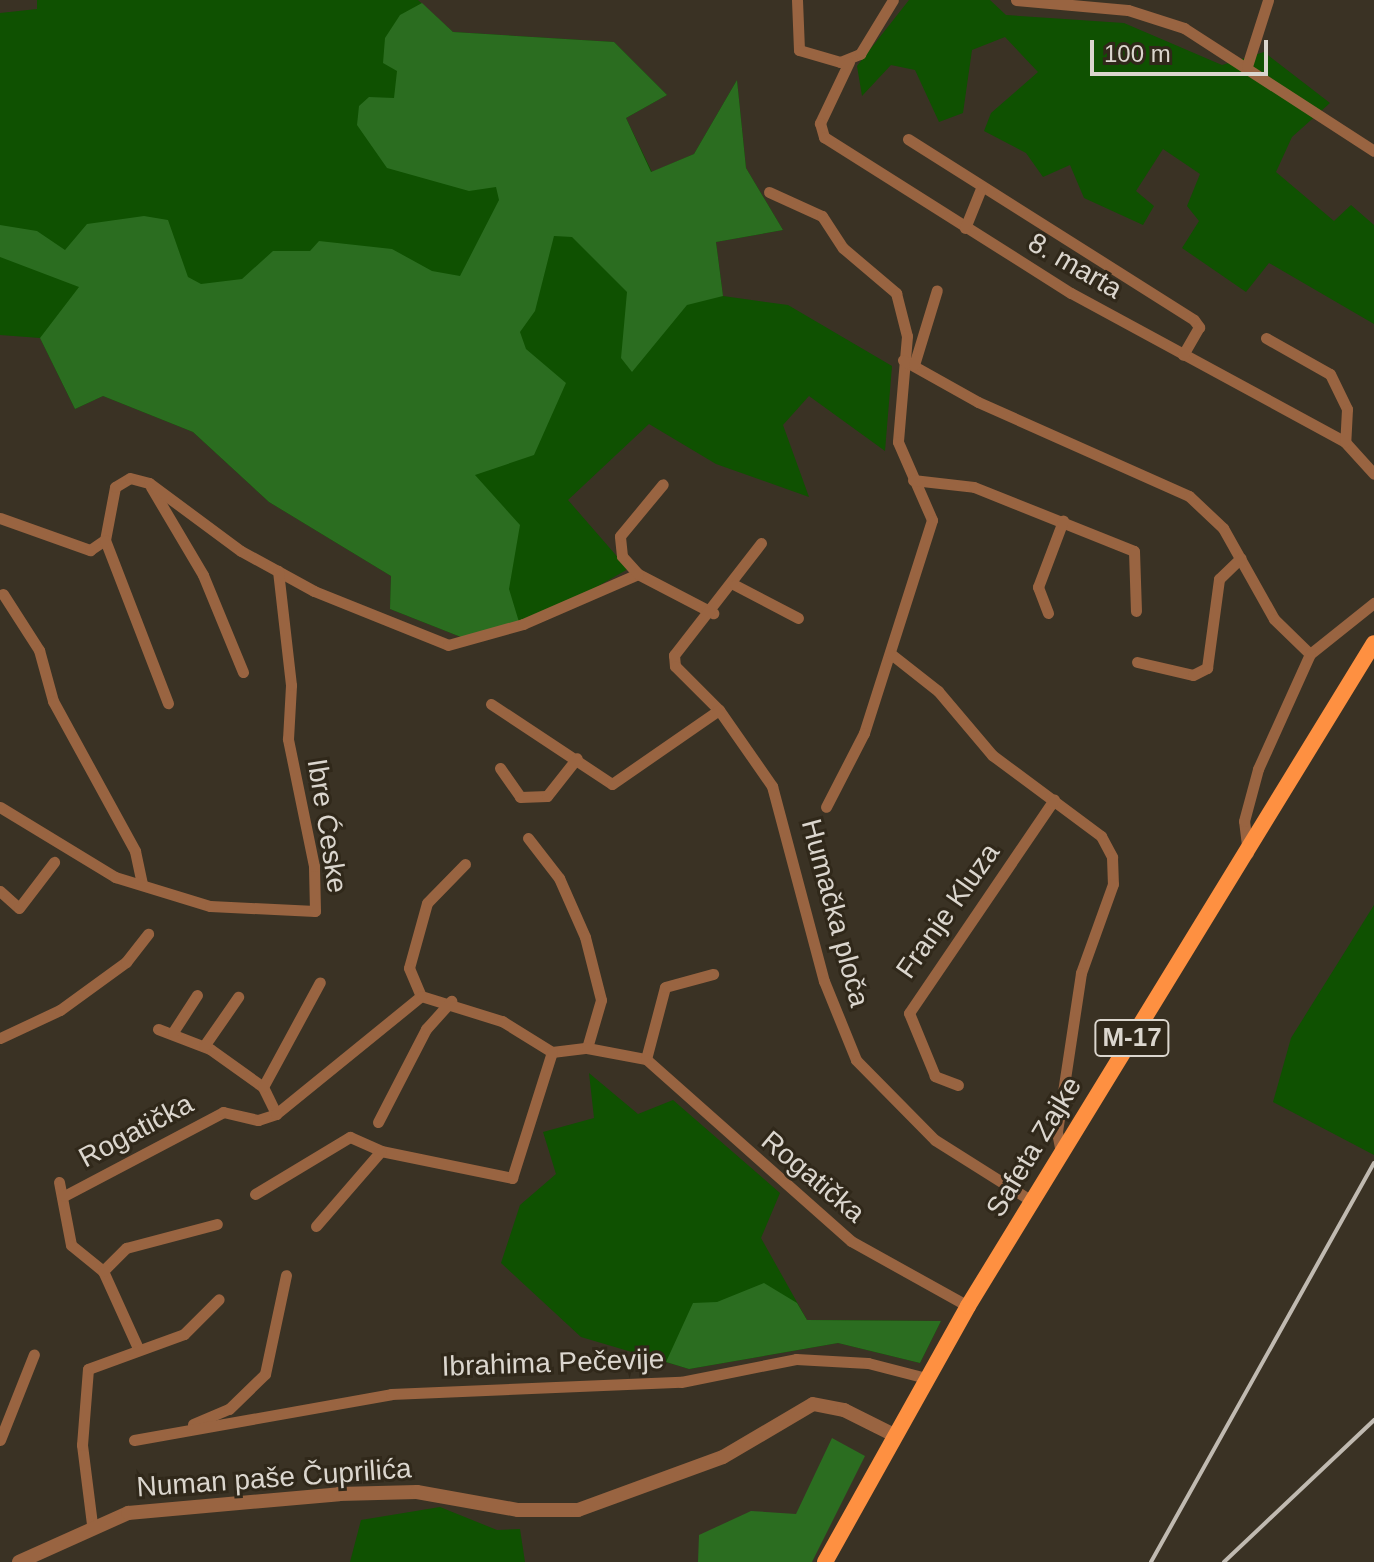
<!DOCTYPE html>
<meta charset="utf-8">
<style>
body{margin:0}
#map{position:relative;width:1374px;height:1562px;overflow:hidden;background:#3a3224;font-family:Helvetica,sans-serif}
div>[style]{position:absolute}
.green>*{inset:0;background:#0f5101}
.forest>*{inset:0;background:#2b6d20}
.minor>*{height:11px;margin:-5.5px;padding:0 5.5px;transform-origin:5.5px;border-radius:5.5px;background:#996441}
.tertiary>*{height:14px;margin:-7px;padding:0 7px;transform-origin:7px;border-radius:7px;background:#996441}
.primary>*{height:16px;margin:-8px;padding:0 8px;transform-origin:8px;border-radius:8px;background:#fe9041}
.rail>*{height:4px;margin:-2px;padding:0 2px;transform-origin:2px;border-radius:2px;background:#c0bab1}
span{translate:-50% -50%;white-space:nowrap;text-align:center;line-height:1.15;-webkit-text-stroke:6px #30281a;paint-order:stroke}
.shield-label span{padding:2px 6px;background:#30281a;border:2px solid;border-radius:6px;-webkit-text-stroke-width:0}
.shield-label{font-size:26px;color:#dbd6ce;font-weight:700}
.street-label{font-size:28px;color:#dbd6ce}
.scale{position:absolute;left:1090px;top:40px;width:178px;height:36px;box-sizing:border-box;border:4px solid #dbd6ce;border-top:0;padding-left:10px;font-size:24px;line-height:28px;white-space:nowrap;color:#dbd6ce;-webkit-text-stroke:6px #30281a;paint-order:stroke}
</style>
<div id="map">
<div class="green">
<i style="clip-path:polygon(37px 0,418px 0,453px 32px,614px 42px,667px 95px,626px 118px,652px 172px,694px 154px,737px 80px,746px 168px,783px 230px,716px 242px,723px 296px,788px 305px,892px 366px,885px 451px,809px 396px,783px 425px,809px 497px,716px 464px,649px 424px,568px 500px,628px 569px,567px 604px,471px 641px,390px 609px,391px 576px,269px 502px,193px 432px,103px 396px,75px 409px,40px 338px,0 335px,0 13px,37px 9px)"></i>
<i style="clip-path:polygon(909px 0,990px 0,1006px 15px,1124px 23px,1222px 65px,1264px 52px,1330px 103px,1292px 137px,1276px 172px,1334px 221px,1351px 205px,1374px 225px,1374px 324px,1269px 263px,1246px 292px,1182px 248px,1199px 221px,1187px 206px,1200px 174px,1163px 149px,1136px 191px,1154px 206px,1143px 225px,1084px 198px,1070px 165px,1043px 177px,1026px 153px,984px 131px,991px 113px,1038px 72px,1005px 37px,972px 50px,963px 113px,939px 122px,915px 70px,891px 65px,862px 96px,857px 66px)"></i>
<i style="clip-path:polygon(1374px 905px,1374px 1155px,1273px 1102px,1291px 1038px)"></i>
<i style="clip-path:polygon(589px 1073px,638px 1114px,673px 1100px,780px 1193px,761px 1238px,807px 1320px,941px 1321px,920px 1363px,838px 1343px,689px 1369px,581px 1337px,501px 1263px,520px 1205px,556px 1174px,543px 1132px,594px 1118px)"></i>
<i style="clip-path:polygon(440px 1507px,497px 1530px,520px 1529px,525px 1562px,350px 1562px,361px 1520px)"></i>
</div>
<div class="forest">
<i style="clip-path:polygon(422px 3px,453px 32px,614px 42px,667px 95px,626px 118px,651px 172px,694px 154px,737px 80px,746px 168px,783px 230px,716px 242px,723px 296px,687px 305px,632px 372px,621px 358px,627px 292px,572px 237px,554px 236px,535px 311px,520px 332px,526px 349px,566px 383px,534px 455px,475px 475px,520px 525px,509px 589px,519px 622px,471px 641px,390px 609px,391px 576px,269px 502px,193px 432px,103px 396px,75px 409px,40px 338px,79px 287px,0 257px,0 225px,37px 231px,65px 250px,87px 224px,144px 216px,168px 220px,188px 277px,201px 284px,242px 279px,273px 251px,310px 251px,319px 241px,392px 249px,432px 271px,460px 276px,499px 200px,496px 187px,469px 191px,387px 168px,357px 125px,359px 106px,369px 97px,394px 98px,397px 71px,383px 63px,385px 38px,400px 15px)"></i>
<i style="clip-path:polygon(764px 1283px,797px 1303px,807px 1320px,941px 1321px,920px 1363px,838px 1343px,689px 1369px,666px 1362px,693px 1303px,717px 1302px)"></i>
<i style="clip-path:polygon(832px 1438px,865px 1456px,812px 1562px,698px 1562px,699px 1535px,751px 1511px,796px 1514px)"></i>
</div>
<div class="minor">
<i style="left:797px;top:0;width:50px;rotate:87.7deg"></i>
<i style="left:799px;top:50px;width:43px;rotate:16.3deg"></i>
<i style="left:840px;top:62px;width:22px;rotate:-22deg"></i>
<i style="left:860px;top:54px;width:63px;rotate:-58.6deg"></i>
<i style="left:1016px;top:0;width:112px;rotate:5.1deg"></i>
<i style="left:1128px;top:10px;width:59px;rotate:17.8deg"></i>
<i style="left:1184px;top:28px;width:226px;rotate:32.9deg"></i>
<i style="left:849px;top:62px;width:68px;rotate:115.4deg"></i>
<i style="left:820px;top:123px;width:15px;rotate:74deg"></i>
<i style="left:824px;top:137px;width:292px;rotate:32.3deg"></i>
<i style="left:1071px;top:293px;width:312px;rotate:28.5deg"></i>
<i style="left:1345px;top:442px;width:43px;rotate:47.8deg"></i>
<i style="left:1247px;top:66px;width:69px;rotate:-72.3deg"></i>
<i style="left:908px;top:139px;width:338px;rotate:32.3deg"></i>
<i style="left:1194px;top:320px;width:9px;rotate:54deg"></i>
<i style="left:1199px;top:327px;width:32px;rotate:120deg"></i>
<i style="left:769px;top:192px;width:58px;rotate:24.4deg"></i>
<i style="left:822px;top:216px;width:38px;rotate:57deg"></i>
<i style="left:843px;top:248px;width:70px;rotate:40.3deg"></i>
<i style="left:896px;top:293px;width:44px;rotate:75.7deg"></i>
<i style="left:907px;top:336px;width:106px;rotate:94.9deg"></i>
<i style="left:898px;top:442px;width:85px;rotate:66.4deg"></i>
<i style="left:932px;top:520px;width:224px;rotate:107.7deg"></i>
<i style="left:864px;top:733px;width:83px;rotate:117.2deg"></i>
<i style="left:965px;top:228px;width:45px;rotate:-68deg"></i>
<i style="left:1266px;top:338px;width:73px;rotate:29.4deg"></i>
<i style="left:1330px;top:374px;width:39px;rotate:64deg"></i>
<i style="left:1347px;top:409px;width:33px;rotate:93deg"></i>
<i style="left:903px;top:360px;width:86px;rotate:29.2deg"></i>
<i style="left:978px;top:402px;width:231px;rotate:24deg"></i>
<i style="left:1189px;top:496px;width:47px;rotate:43.3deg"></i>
<i style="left:1223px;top:528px;width:104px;rotate:60.7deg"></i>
<i style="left:1274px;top:619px;width:50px;rotate:44.2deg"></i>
<i style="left:914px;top:365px;width:78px;rotate:-73deg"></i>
<i style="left:913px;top:480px;width:61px;rotate:6.5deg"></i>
<i style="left:974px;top:487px;width:172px;rotate:21.8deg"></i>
<i style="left:1134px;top:551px;width:60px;rotate:88.1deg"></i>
<i style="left:151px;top:487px;width:102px;rotate:59.4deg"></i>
<i style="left:203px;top:575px;width:105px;rotate:67.6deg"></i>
<i style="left:0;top:518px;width:96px;rotate:19.6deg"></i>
<i style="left:90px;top:550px;width:18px;rotate:-34deg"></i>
<i style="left:105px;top:540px;width:54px;rotate:-79.3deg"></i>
<i style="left:115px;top:487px;width:17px;rotate:-31deg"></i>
<i style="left:130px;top:478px;width:20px;rotate:15deg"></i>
<i style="left:149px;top:483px;width:114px;rotate:36.5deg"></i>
<i style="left:241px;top:551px;width:83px;rotate:28.7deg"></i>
<i style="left:314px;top:591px;width:144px;rotate:21.9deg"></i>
<i style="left:448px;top:645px;width:78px;rotate:-15.6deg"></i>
<i style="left:523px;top:624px;width:125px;rotate:-23.5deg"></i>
<i style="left:638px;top:574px;width:85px;rotate:27.5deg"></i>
<i style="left:105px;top:540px;width:175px;rotate:68.9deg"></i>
<i style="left:761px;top:543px;width:142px;rotate:127.8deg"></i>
<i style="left:674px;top:655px;width:11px;rotate:85deg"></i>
<i style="left:675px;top:666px;width:62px;rotate:45deg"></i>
<i style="left:719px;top:710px;width:93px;rotate:55.1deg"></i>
<i style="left:772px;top:786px;width:202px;rotate:75.1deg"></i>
<i style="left:824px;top:981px;width:85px;rotate:67.9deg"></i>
<i style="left:856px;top:1060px;width:112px;rotate:45.4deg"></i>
<i style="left:935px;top:1140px;width:115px;rotate:32.2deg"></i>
<i style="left:638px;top:574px;width:24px;rotate:-132deg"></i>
<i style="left:622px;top:556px;width:20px;rotate:-96deg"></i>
<i style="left:620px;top:536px;width:67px;rotate:-50.4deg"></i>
<i style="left:735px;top:585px;width:71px;rotate:27.6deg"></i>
<i style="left:3px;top:594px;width:67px;rotate:57.3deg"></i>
<i style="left:39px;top:650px;width:53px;rotate:74.6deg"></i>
<i style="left:53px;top:701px;width:171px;rotate:61.3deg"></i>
<i style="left:135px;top:851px;width:34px;rotate:78deg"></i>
<i style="left:1048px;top:613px;width:28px;rotate:-111deg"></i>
<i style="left:1038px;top:587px;width:71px;rotate:-69.3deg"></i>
<i style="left:891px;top:654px;width:60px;rotate:38.2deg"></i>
<i style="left:938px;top:691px;width:84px;rotate:49.8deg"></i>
<i style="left:992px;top:755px;width:136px;rotate:36.6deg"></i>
<i style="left:1101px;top:836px;width:24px;rotate:62deg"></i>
<i style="left:1112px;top:857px;width:27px;rotate:88deg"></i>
<i style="left:1113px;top:884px;width:95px;rotate:109.8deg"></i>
<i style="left:1081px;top:973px;width:161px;rotate:98.6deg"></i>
<i style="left:1057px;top:1132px;width:20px;rotate:79deg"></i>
<i style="left:1310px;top:654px;width:82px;rotate:-38.6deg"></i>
<i style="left:1137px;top:662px;width:57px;rotate:13.1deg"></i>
<i style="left:1193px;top:675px;width:16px;rotate:-27deg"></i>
<i style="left:1207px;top:668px;width:90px;rotate:-82.3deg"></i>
<i style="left:1219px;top:579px;width:30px;rotate:-44deg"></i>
<i style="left:491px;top:704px;width:145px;rotate:33.5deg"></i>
<i style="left:612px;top:784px;width:130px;rotate:-34.7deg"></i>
<i style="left:500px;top:768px;width:35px;rotate:55deg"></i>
<i style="left:520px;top:797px;width:27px;rotate:-2deg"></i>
<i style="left:547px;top:796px;width:48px;rotate:-51.7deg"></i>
<i style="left:0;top:807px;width:135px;rotate:31.3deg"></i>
<i style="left:115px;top:877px;width:99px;rotate:17deg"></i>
<i style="left:210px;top:906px;width:105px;rotate:2.7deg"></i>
<i style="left:315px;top:911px;width:45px;rotate:-91.3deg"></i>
<i style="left:314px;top:866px;width:130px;rotate:-101.6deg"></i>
<i style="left:288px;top:739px;width:54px;rotate:-86.8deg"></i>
<i style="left:291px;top:685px;width:115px;rotate:-96.5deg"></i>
<i style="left:528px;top:838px;width:51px;rotate:52.2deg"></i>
<i style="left:559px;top:878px;width:64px;rotate:66.2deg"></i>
<i style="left:585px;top:937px;width:65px;rotate:75.7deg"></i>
<i style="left:601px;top:1000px;width:50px;rotate:106.3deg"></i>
<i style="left:1248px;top:853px;width:32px;rotate:-97deg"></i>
<i style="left:1244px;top:821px;width:54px;rotate:-74.9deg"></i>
<i style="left:1258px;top:769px;width:126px;rotate:-65.7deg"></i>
<i style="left:465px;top:864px;width:54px;rotate:134.3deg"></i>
<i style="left:427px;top:903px;width:67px;rotate:105.5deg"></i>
<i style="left:409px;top:968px;width:30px;rotate:67deg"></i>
<i style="left:421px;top:996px;width:85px;rotate:17.2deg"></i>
<i style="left:502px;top:1021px;width:59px;rotate:31.8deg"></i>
<i style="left:552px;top:1052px;width:35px;rotate:-7deg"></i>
<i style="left:587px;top:1048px;width:60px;rotate:10.6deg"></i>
<i style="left:646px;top:1059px;width:274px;rotate:41.6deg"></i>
<i style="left:851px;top:1241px;width:134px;rotate:29.1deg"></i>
<i style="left:0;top:891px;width:25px;rotate:42deg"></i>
<i style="left:19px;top:908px;width:58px;rotate:-52.7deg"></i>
<i style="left:158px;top:1029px;width:56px;rotate:21deg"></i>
<i style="left:210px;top:1049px;width:65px;rotate:35.6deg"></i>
<i style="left:263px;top:1087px;width:30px;rotate:64deg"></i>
<i style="left:173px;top:1032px;width:44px;rotate:-57deg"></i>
<i style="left:0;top:1038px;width:66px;rotate:-25deg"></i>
<i style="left:60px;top:1010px;width:82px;rotate:-36deg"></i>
<i style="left:126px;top:962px;width:36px;rotate:-52deg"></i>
<i style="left:204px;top:1046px;width:60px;rotate:-55.2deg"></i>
<i style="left:646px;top:1059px;width:74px;rotate:-75.2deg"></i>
<i style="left:665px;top:987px;width:50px;rotate:-15.2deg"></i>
<i style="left:958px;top:1085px;width:25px;rotate:-159deg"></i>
<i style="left:935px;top:1076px;width:68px;rotate:-112.4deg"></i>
<i style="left:909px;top:1013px;width:258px;rotate:-55.8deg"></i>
<i style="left:263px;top:1087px;width:119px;rotate:-61.5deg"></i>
<i style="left:378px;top:1122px;width:105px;rotate:-62.7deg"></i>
<i style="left:426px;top:1029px;width:38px;rotate:-48deg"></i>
<i style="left:59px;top:1182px;width:64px;rotate:79.2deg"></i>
<i style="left:71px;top:1245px;width:41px;rotate:39.1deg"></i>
<i style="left:103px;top:1271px;width:85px;rotate:65.6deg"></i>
<i style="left:255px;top:1194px;width:111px;rotate:-31deg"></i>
<i style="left:350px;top:1137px;width:34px;rotate:24deg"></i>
<i style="left:381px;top:1151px;width:134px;rotate:11.6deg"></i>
<i style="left:512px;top:1178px;width:132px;rotate:-72.4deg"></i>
<i style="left:64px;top:1196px;width:180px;rotate:-27.8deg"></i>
<i style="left:223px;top:1112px;width:36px;rotate:13deg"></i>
<i style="left:258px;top:1120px;width:19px;rotate:-18deg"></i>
<i style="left:276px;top:1114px;width:187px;rotate:-39.1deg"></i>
<i style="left:316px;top:1226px;width:99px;rotate:-49.1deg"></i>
<i style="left:103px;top:1271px;width:33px;rotate:-45deg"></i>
<i style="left:126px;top:1248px;width:94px;rotate:-14.8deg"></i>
<i style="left:193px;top:1424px;width:39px;rotate:-23deg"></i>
<i style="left:229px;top:1409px;width:50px;rotate:-44.2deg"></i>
<i style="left:265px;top:1374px;width:101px;rotate:-78deg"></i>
<i style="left:0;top:1440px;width:92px;rotate:-68.4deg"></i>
<i style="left:134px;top:1440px;width:261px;rotate:-10.1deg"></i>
<i style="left:391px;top:1394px;width:290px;rotate:-2.4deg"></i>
<i style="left:681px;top:1382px;width:117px;rotate:-11.3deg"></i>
<i style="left:796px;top:1359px;width:72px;rotate:3.2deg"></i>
<i style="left:868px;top:1363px;width:60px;rotate:14.5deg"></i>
<i style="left:92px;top:1524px;width:80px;rotate:-97.2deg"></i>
<i style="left:82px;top:1445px;width:76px;rotate:-85.5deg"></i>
<i style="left:88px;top:1369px;width:102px;rotate:-20deg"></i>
<i style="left:184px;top:1334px;width:49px;rotate:-45deg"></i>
</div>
<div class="tertiary">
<i style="left:19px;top:1562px;width:120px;rotate:-24.2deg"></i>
<i style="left:128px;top:1513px;width:212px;rotate:-5.1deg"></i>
<i style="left:339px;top:1494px;width:78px;rotate:-1.5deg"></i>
<i style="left:417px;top:1492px;width:103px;rotate:10.1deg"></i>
<i style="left:518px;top:1510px;width:60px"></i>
<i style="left:578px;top:1510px;width:154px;rotate:-20.1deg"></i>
<i style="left:723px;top:1457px;width:104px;rotate:-30.5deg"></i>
<i style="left:813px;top:1404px;width:32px;rotate:11deg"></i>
<i style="left:844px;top:1410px;width:56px;rotate:26.6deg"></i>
</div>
<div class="primary">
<i style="left:825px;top:1562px;width:293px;rotate:-60.8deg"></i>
<i style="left:968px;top:1306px;width:777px;rotate:-58.52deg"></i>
</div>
<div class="rail">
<i style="left:1151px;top:1562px;width:457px;rotate:-60.8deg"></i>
<i style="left:1224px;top:1562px;width:207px;rotate:-43.4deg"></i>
</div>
<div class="shield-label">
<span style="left:1132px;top:1038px">M-17</span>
</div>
<div class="street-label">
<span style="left:1075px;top:266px;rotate:30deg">8. marta</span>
<span style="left:327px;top:826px;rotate:81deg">Ibre Ćeske</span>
<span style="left:948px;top:911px;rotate:-55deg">Franje Kluza</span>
<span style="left:835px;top:913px;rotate:75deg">Humačka ploča</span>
<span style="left:136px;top:1131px;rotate:-28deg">Rogatička</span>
<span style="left:1034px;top:1147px;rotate:-59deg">Safeta Zajke</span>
<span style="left:813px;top:1177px;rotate:40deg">Rogatička</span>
<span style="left:553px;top:1363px;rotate:-2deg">Ibrahima Pečevije</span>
<span style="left:274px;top:1478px;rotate:-4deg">Numan paše Čuprilića</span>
</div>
<div class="scale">100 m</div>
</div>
